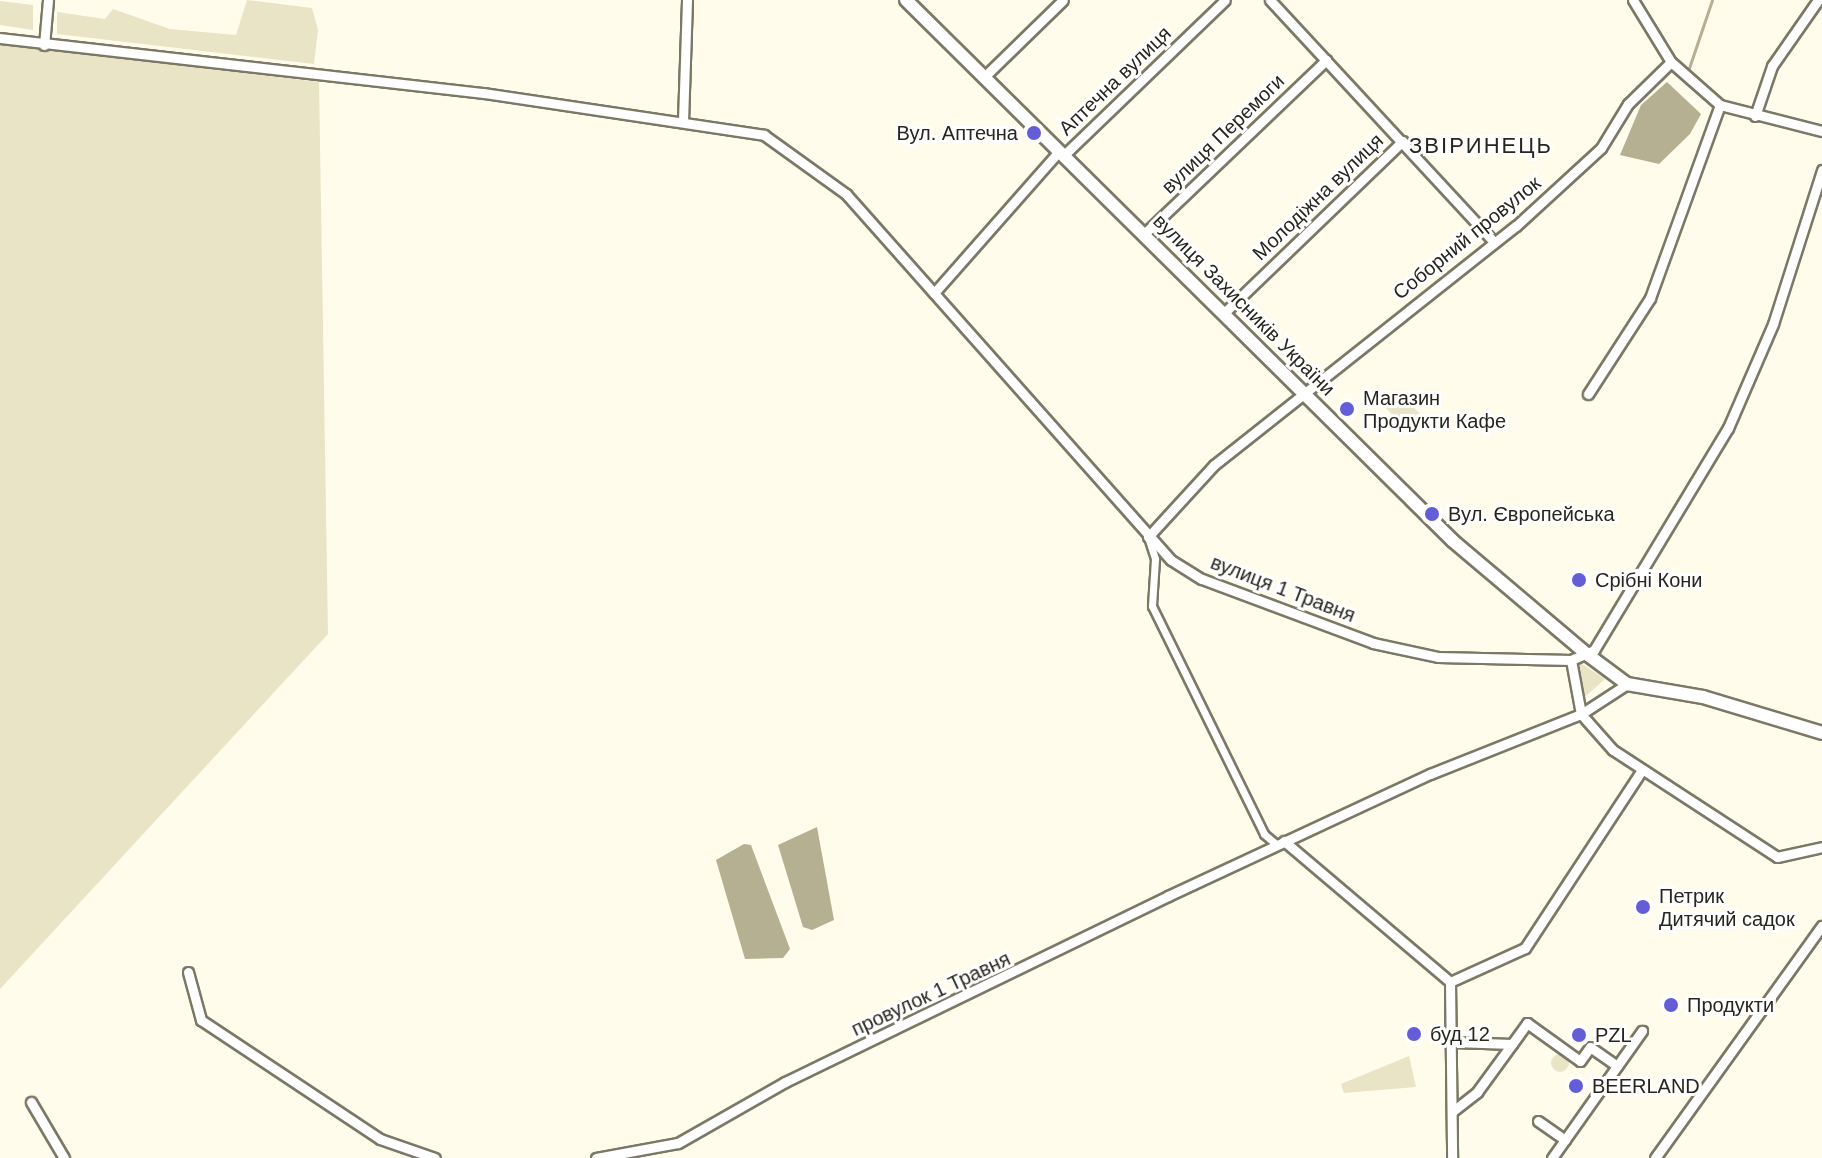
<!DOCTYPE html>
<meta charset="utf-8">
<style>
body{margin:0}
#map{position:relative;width:1822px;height:1158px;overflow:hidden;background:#fffcec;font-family:Arial,sans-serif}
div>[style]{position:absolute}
.green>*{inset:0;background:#e8e4c5}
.round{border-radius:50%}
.water>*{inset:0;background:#b4b091}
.stream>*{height:3px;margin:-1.5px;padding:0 1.5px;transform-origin:1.5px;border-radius:1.5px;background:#b4b091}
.roads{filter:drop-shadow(2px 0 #7b7866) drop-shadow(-2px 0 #7b7866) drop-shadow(0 2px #7b7866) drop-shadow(0 -2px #7b7866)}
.pedestrian>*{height:7px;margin:-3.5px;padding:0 3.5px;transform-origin:3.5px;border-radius:3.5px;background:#fff}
.minor>*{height:9px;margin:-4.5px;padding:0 4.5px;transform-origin:4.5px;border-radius:4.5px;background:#fff}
.tertiary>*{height:12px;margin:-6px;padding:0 6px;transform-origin:6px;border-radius:6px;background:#fff}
.dots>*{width:22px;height:22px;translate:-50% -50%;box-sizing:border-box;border:4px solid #fff;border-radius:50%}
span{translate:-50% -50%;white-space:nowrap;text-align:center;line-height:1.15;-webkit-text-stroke:6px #fff;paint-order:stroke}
.street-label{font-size:20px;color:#27261e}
.poi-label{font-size:20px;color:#27261e}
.right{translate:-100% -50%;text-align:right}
.left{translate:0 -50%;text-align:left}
.neighbourhood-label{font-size:22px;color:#27261e;letter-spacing:2px}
</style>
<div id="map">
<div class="green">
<i style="clip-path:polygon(247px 0,312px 8px,318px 30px,314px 64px,57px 34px,57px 12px,105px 19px,113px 9px,170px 29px,236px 35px)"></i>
<i style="clip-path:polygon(0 1px,33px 5px,33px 30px,0 25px)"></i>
<i style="clip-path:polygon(0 44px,319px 82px,328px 634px,0 989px)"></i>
<i style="clip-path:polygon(1397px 391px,1426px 420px,1412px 435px,1383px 405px)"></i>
<i style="clip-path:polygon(1579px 662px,1605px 679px,1586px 696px,1581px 695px)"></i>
<i class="round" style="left:1551px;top:1054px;width:18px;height:18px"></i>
<i style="clip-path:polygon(1409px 1056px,1416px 1087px,1344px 1093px,1341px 1084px)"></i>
</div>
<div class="water">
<i style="clip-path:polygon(1667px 82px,1701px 114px,1690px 134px,1659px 164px,1620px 155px,1641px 105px)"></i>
<i style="clip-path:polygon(817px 827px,834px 920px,812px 930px,803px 927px,778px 845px)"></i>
<i style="clip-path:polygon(744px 844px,751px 845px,790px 949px,783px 958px,745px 959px,716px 860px)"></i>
</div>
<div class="stream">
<i style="left:1689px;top:68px;width:72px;rotate:-71.3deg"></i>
</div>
<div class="roads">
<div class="pedestrian">
<i style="left:1148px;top:537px;width:23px;rotate:72deg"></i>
<i style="left:1155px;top:559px;width:47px;rotate:93.7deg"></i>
<i style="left:1152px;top:606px;width:254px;rotate:63.8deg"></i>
<i style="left:1264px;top:834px;width:17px;rotate:40deg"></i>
</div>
<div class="minor">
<i style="left:1270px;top:0;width:330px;rotate:47.2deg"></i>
<i style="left:1633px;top:0;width:73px;rotate:58.5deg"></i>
<i style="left:1671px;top:62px;width:65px;rotate:41.3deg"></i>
<i style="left:1720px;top:105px;width:105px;rotate:14.3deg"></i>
<i style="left:0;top:38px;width:487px;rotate:6.5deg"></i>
<i style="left:484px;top:93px;width:283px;rotate:8.5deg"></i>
<i style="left:764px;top:135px;width:101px;rotate:35.7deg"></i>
<i style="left:846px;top:194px;width:489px;rotate:48.4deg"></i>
<i style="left:1171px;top:560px;width:36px;rotate:32deg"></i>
<i style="left:1202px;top:579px;width:183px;rotate:20.5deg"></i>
<i style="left:1373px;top:643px;width:66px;rotate:12.2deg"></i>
<i style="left:1438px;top:657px;width:133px;rotate:1.3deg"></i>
<i style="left:1571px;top:660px;width:25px;rotate:-23deg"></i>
<i style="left:1594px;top:650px;width:259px;rotate:-58.9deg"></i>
<i style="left:1728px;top:428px;width:113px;rotate:-66.6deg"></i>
<i style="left:1773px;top:324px;width:162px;rotate:-72.3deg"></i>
<i style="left:44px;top:45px;width:45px;rotate:-84.9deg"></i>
<i style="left:984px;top:77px;width:110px;rotate:-44.3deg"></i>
<i style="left:1755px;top:116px;width:53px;rotate:-71.2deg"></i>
<i style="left:1772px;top:66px;width:80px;rotate:-55.1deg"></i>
<i style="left:683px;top:121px;width:121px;rotate:-88.1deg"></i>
<i style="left:1064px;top:155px;width:223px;rotate:-43.9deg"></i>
<i style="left:1144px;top:234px;width:252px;rotate:-43.7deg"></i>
<i style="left:934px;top:293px;width:189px;rotate:-48.6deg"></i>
<i style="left:1224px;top:313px;width:248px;rotate:-43.9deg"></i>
<i style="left:1588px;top:394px;width:114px;rotate:-57.1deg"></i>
<i style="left:1650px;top:298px;width:205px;rotate:-70.1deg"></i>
<i style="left:1148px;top:537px;width:98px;rotate:-47.5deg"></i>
<i style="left:1214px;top:465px;width:385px;rotate:-38.4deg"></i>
<i style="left:1516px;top:226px;width:115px;rotate:-42.5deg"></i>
<i style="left:1601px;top:148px;width:52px;rotate:-58.5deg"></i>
<i style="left:1628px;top:104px;width:60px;rotate:-44.3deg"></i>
<i style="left:1571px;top:660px;width:55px;rotate:79.5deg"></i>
<i style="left:1581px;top:714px;width:48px;rotate:48.4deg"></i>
<i style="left:1613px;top:750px;width:196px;rotate:33.1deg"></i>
<i style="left:1777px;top:857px;width:46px;rotate:-12.5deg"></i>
<i style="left:1284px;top:841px;width:218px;rotate:40.3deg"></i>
<i style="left:1450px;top:982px;width:176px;rotate:89.3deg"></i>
<i style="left:188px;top:972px;width:50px;rotate:74.8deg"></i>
<i style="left:201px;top:1020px;width:215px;rotate:33.6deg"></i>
<i style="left:380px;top:1139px;width:58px;rotate:19.1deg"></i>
<i style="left:1450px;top:982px;width:82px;rotate:-24.4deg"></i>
<i style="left:1525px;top:948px;width:213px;rotate:-56.7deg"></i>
<i style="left:1512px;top:1044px;width:26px;rotate:-54deg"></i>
<i style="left:1527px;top:1023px;width:65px;rotate:35.6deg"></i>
<i style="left:1580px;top:1061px;width:17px;rotate:-54deg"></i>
<i style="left:1590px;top:1047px;width:33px;rotate:35deg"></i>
<i style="left:31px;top:1102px;width:65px;rotate:59.5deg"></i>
<i style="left:1453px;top:1111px;width:31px;rotate:-38deg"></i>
<i style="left:1477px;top:1092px;width:59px;rotate:-53.9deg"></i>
<i style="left:1512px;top:1044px;width:59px;rotate:-178.1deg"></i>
<i style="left:1538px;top:1121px;width:33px;rotate:35deg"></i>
<i style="left:596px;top:1158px;width:83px;rotate:-10.4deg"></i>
<i style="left:678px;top:1143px;width:123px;rotate:-29.7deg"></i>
<i style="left:785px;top:1082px;width:426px;rotate:-25.9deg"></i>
<i style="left:1168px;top:896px;width:289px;rotate:-25deg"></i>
<i style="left:1430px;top:774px;width:162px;rotate:-21.7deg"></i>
<i style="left:1581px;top:714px;width:55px;rotate:-33.1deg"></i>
<i style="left:1552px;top:1158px;width:156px;rotate:-54.7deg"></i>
<i style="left:1655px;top:1158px;width:286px;rotate:-54.3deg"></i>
</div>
<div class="tertiary">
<i style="left:906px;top:0;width:769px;rotate:44.68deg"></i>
<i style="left:1453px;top:541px;width:177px;rotate:40.2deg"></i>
<i style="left:1588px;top:655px;width:49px;rotate:36.6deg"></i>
<i style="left:1627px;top:684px;width:77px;rotate:9.7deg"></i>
<i style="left:1703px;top:697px;width:124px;rotate:16.8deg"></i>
</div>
</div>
<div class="dots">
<i style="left:1034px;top:133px;background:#635ed7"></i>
<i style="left:1347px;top:409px;background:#635ed7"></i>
<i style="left:1432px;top:514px;background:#635ed7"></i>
<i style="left:1579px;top:580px;background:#635ed7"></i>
<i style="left:1643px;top:907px;background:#635ed7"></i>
<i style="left:1671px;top:1005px;background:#635ed7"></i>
<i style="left:1414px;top:1034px;background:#635ed7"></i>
<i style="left:1579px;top:1035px;background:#635ed7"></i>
<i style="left:1576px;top:1086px;background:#635ed7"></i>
</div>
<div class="street-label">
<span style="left:1115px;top:81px;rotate:-44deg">Аптечна вулиця</span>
<span style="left:1223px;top:134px;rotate:-44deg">вулиця Перемоги</span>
<span style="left:1318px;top:197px;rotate:-44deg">Молодіжна вулиця</span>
<span style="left:1467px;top:238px;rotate:-39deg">Соборний провулок</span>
<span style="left:1244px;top:305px;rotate:45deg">вулиця Захисників України</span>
<span style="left:1283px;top:589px;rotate:21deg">вулиця 1 Травня</span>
<span style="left:931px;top:994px;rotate:-25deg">провулок 1 Травня</span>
</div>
<div class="poi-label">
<span class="right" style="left:1018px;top:133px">Вул. Аптечна</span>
<span class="left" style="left:1363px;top:410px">Магазин<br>Продукти Кафе</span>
<span class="left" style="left:1448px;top:514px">Вул. Європейська</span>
<span class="left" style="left:1595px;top:580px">Срібні Кони</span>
<span class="left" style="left:1659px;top:908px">Петрик<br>Дитячий садок</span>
<span class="left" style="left:1687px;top:1005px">Продукти</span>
<span class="left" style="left:1430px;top:1034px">буд 12</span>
<span class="left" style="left:1595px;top:1035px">PZL</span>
<span class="left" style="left:1592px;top:1086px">BEERLAND</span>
</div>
<div class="neighbourhood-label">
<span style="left:1481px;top:146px">ЗВІРИНЕЦЬ</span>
</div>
</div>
